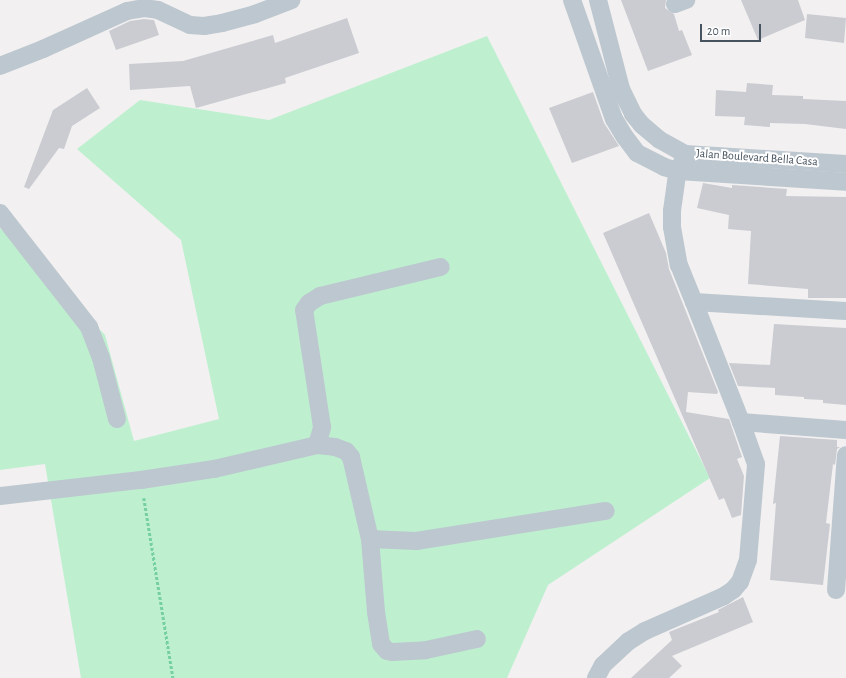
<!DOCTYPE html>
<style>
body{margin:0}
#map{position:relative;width:846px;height:678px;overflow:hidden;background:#f2f0f0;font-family:"Alegreya Sans",sans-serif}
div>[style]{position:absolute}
.green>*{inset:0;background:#bef0d0}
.building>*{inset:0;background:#caccd2}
.path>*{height:2.5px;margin-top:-1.25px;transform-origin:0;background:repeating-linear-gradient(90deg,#75cfa1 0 3px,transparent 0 5px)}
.minor>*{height:18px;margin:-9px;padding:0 9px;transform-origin:9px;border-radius:9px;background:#bdc7cf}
span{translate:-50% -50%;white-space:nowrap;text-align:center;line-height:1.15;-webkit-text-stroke:4px #fff;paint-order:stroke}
.street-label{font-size:12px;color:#47535e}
.scale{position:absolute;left:700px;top:24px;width:61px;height:18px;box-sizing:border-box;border:2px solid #47535e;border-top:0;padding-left:5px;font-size:12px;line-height:14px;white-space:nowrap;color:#47535e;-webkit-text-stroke:3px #fff;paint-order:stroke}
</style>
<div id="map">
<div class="green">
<i style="clip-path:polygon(487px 36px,710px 478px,548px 585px,507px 678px,81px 678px,45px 464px,0 470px,0 228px,105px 335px,134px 441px,219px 419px,181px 240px,77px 149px,140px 100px,269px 120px)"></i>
</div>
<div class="building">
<i style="clip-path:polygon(621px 0,666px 0,665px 8px,674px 14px,679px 31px,682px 30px,692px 55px,648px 71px)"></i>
<i style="clip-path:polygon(741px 0,798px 0,805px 20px,758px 40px)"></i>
<i style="clip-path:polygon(807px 14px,846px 18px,844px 43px,805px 38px)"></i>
<i style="clip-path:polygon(347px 18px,359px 53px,285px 78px,286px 83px,196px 108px,190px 86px,130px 90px,129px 64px,183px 61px,273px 35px,275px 43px)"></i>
<i style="clip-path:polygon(144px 19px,154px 20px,159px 35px,116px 50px,109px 31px,130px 21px)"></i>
<i style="clip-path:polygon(747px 83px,773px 85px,772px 95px,803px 96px,803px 99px,846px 101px,846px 129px,805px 124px,770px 123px,770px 127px,744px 125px,745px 117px,715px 116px,716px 90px,746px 92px)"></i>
<i style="clip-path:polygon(87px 88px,100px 108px,72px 126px,64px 149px,59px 148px,29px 189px,24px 187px,53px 110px)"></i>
<i style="clip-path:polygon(593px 92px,604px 123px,619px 146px,572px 163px,549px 108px)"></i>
<i style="clip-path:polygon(703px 183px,732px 188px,732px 185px,787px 189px,786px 196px,846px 197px,846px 298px,808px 298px,808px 289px,748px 284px,751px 231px,728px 229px,729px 215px,697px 208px)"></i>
<i style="clip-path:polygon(649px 213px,666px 253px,669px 269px,718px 392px,717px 394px,688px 392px,686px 412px,729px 419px,742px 457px,737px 459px,744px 476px,741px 515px,732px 518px,724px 498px,719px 500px,603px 233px)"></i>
<i style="clip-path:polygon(774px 324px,846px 328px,846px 405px,823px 403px,823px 400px,804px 399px,804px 397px,775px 395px,775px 388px,738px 386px,729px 363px,770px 365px)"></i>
<i style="clip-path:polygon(780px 436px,837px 440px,837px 447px,840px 447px,837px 449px,835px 465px,833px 464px,826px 523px,830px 524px,823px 585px,770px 580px,776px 503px,773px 504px)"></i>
<i style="clip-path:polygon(743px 597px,753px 622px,672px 656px,682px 666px,669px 678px,631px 678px,672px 640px,669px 632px,719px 612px,718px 610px)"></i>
</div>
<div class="path">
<i style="left:144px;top:498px;width:182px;rotate:80.8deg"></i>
</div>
<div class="minor">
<i style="left:572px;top:0;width:126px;rotate:70.6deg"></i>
<i style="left:614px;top:119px;width:21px;rotate:59deg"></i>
<i style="left:625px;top:137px;width:20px;rotate:53deg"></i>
<i style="left:637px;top:153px;width:30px;rotate:27deg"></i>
<i style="left:664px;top:167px;width:15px;rotate:16deg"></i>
<i style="left:678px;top:171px;width:168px;rotate:3.7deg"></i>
<i style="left:598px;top:0;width:92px;rotate:75.5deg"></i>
<i style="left:621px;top:89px;width:28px;rotate:64deg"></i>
<i style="left:633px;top:114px;width:14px;rotate:51deg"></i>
<i style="left:642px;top:125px;width:23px;rotate:40deg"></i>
<i style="left:660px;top:140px;width:29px;rotate:29deg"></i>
<i style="left:685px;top:154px;width:161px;rotate:3.6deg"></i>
<i style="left:675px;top:4px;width:12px;rotate:-20deg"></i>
<i style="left:0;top:66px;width:46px;rotate:-21.6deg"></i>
<i style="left:43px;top:49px;width:92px;rotate:-24.3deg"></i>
<i style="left:127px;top:11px;width:17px;rotate:-10deg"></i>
<i style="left:144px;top:8px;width:14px;rotate:8deg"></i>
<i style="left:158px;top:10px;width:35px;rotate:25deg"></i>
<i style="left:190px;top:25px;width:14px;rotate:4deg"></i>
<i style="left:204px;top:26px;width:18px;rotate:-9deg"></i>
<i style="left:222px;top:23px;width:34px;rotate:-15deg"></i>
<i style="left:255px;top:14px;width:39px;rotate:-21deg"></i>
<i style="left:683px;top:160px;width:16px;rotate:112deg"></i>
<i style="left:677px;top:175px;width:36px;rotate:98deg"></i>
<i style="left:672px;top:211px;width:16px;rotate:90deg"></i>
<i style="left:672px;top:227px;width:39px;rotate:80deg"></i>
<i style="left:679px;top:265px;width:40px;rotate:68deg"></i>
<i style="left:694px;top:302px;width:152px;rotate:3.4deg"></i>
<i style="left:0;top:213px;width:145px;rotate:52deg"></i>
<i style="left:89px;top:327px;width:33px;rotate:69deg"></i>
<i style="left:101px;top:358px;width:63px;rotate:75.3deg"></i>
<i style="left:694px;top:302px;width:129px;rotate:68.6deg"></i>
<i style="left:741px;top:422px;width:105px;rotate:4.4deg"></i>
<i style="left:317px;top:445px;width:19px;rotate:-74deg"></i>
<i style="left:322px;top:427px;width:118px;rotate:-98.7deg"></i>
<i style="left:304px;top:310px;width:9px;rotate:-54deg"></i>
<i style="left:309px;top:303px;width:13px;rotate:-32deg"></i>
<i style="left:320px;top:296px;width:124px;rotate:-13.5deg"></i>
<i style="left:0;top:496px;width:142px;rotate:-6.5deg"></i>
<i style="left:141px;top:480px;width:74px;rotate:-8.6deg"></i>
<i style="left:214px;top:469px;width:106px;rotate:-13.1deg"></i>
<i style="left:317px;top:445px;width:18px;rotate:6deg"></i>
<i style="left:335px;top:447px;width:12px;rotate:20deg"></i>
<i style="left:346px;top:451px;width:8px;rotate:50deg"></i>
<i style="left:351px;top:457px;width:84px;rotate:77deg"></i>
<i style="left:370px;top:539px;width:73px;rotate:85.3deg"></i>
<i style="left:376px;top:612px;width:32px;rotate:81deg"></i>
<i style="left:381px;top:644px;width:9px;rotate:49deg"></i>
<i style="left:387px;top:651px;width:5px;rotate:11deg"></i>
<i style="left:392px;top:652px;width:34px;rotate:-3deg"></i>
<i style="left:426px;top:650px;width:52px;rotate:-12.2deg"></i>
<i style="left:370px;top:539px;width:46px;rotate:2.5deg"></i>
<i style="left:416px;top:541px;width:192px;rotate:-9deg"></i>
<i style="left:836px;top:590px;width:135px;rotate:-85.8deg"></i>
<i style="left:596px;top:678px;width:15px;rotate:-62deg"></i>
<i style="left:603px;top:665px;width:35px;rotate:-43deg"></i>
<i style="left:629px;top:641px;width:19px;rotate:-32deg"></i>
<i style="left:645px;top:631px;width:86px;rotate:-23.9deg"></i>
<i style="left:724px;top:596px;width:11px;rotate:-34deg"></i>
<i style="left:733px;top:590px;width:11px;rotate:-49deg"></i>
<i style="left:740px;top:582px;width:23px;rotate:-70deg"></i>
<i style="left:748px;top:560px;width:96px;rotate:-85.2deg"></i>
<i style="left:756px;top:464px;width:45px;rotate:-109.7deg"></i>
</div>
<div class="street-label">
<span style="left:757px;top:158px;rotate:4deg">Jalan Boulevard Bella Casa</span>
</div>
<div class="scale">20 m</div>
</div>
